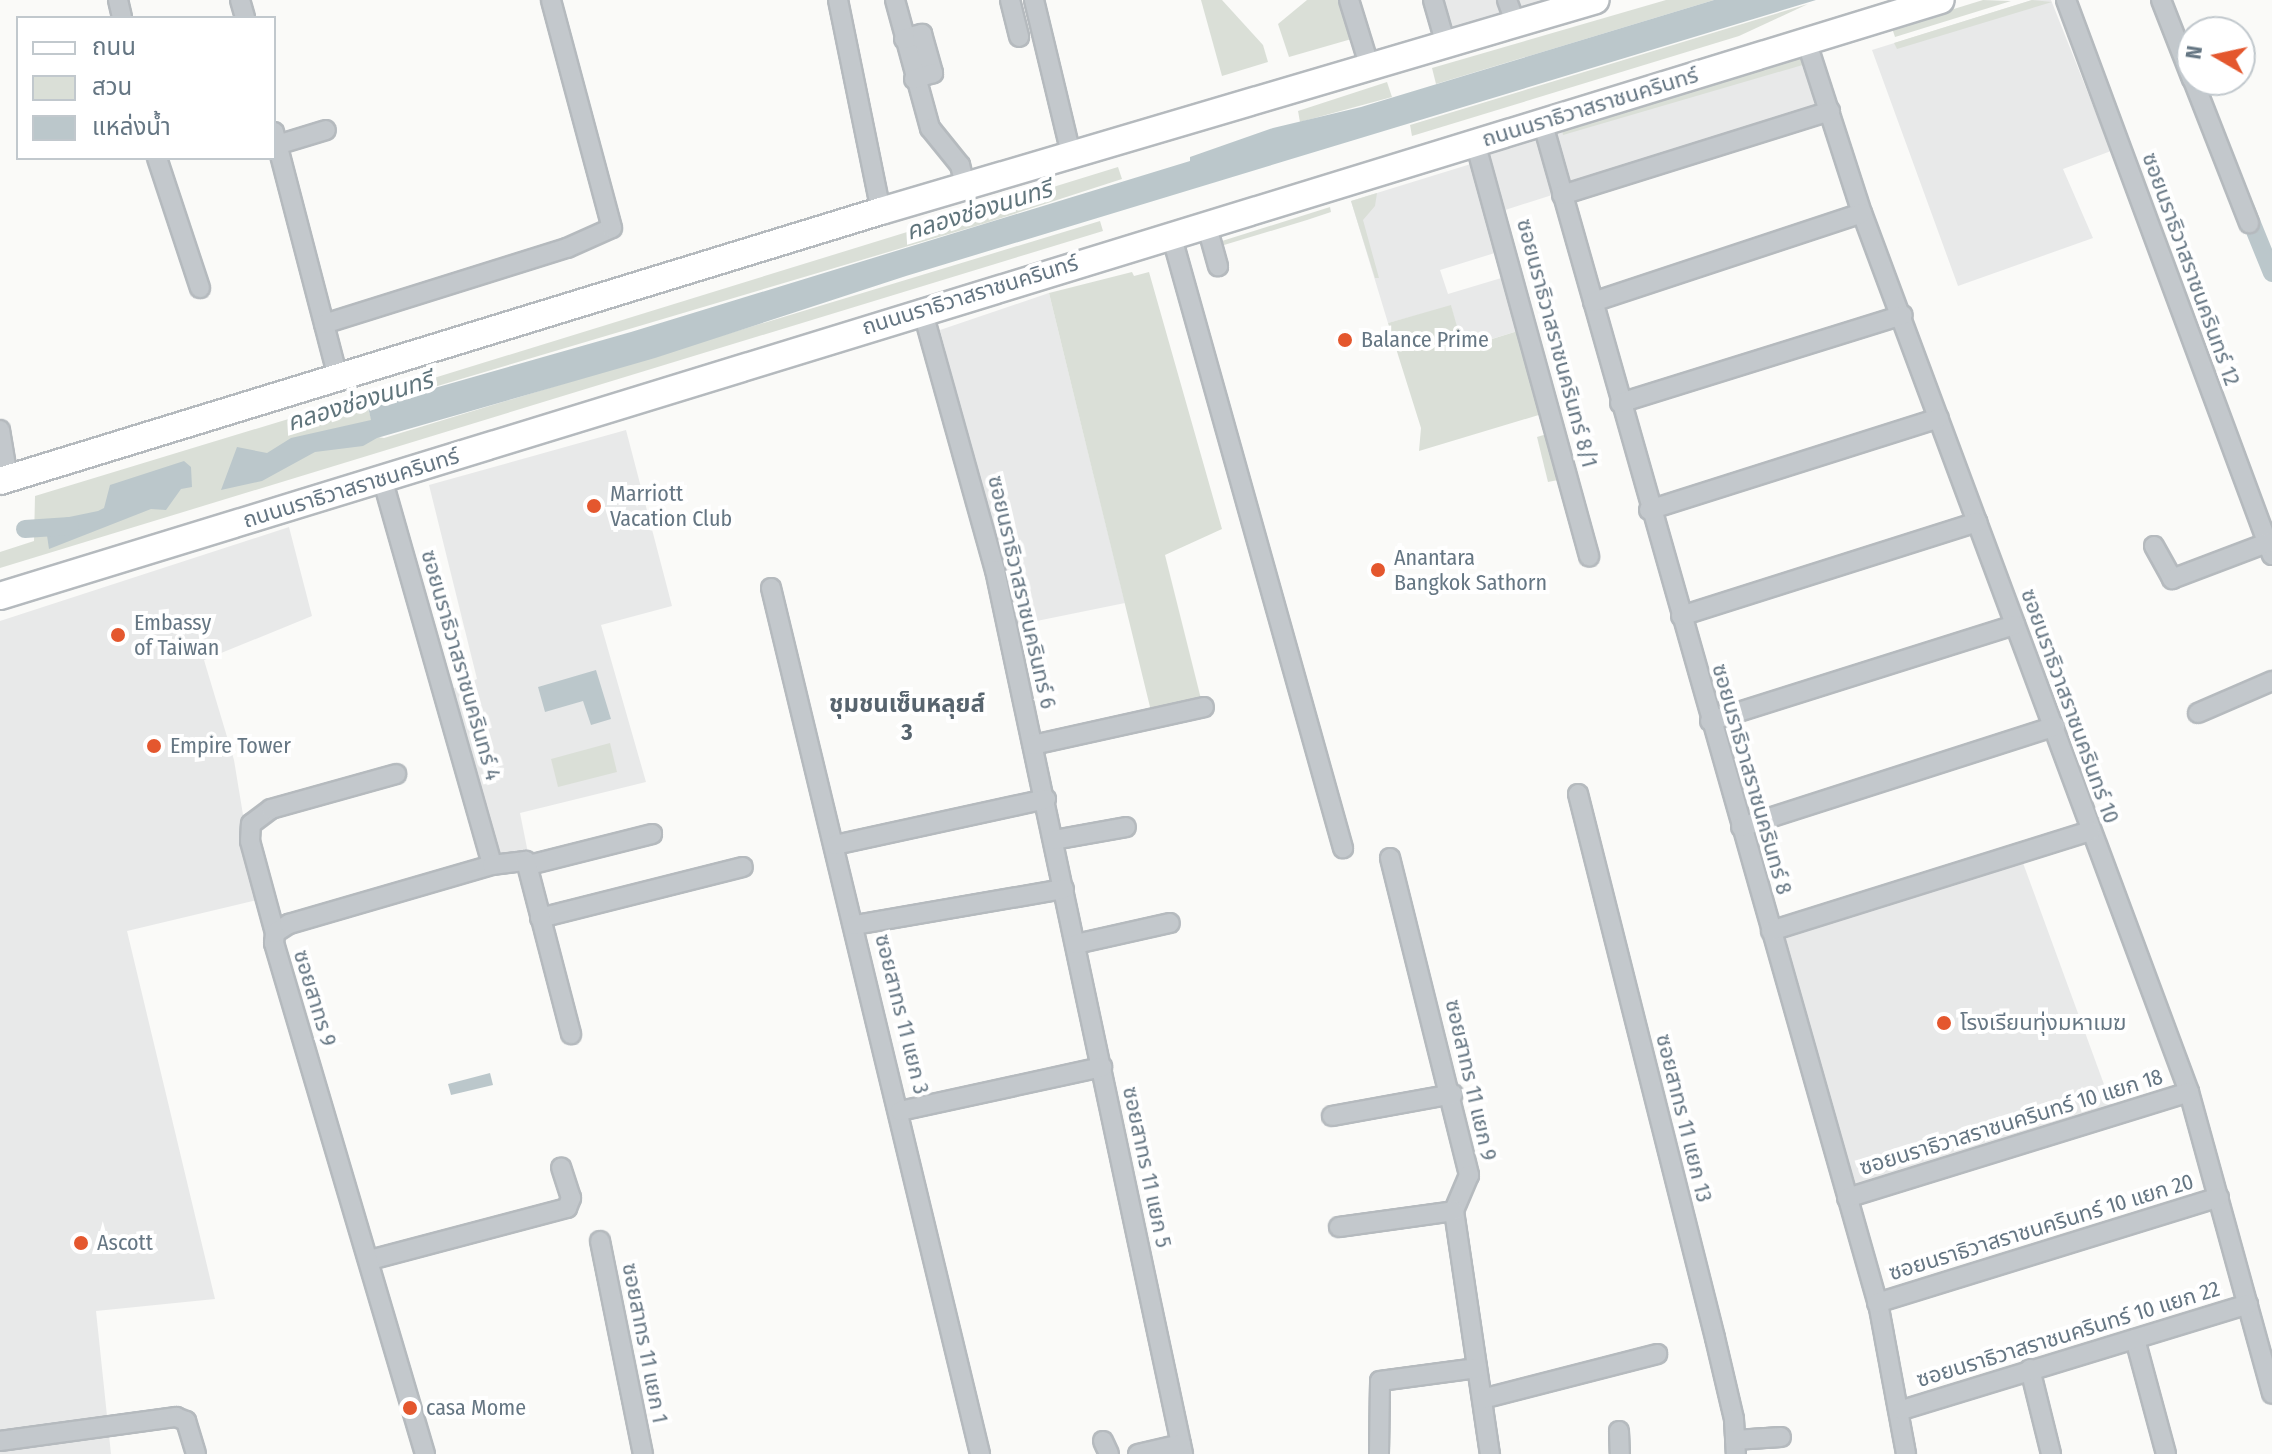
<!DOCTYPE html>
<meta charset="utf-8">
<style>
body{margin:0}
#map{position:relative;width:2272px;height:1454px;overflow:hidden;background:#fafaf8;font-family:"Fira Sans Condensed","Noto Sans Thai",sans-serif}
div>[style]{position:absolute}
.built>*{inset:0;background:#e8e9e9}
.green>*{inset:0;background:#dadfd7}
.water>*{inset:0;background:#bbc7cb}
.canal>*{height:18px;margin:-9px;padding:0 9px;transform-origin:9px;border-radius:9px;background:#bbc7cb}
.roads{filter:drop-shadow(2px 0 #b5babe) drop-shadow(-2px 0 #b5babe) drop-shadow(0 2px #b5babe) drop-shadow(0 -2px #b5babe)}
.minor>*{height:18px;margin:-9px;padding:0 9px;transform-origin:9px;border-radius:9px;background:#c3c8cc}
.primary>*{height:26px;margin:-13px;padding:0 13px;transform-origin:13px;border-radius:13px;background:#fff}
.dots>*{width:22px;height:22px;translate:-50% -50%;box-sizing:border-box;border:4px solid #fff;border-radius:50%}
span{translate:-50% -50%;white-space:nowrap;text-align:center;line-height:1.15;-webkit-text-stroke:8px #fff;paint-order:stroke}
.street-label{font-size:22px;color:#657683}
.poi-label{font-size:22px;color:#657683}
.left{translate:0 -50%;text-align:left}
.water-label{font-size:24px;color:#60757c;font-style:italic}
.neighbourhood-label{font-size:24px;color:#57646e;font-weight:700}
.legend{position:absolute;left:16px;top:16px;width:260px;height:144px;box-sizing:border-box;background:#fff;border:2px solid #c1c8cd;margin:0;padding:10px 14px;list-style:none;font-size:24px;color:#657683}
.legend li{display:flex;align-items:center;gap:16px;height:40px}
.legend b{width:40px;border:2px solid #c1c8cd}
.north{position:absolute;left:2176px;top:16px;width:80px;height:80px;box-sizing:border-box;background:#fff;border:2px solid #c1c8cd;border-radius:50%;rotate:279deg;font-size:22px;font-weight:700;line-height:32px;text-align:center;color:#657683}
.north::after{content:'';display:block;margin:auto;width:28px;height:36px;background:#e4572e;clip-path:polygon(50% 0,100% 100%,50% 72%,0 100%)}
</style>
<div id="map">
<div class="built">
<i style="clip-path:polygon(1424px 0,1551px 0,1434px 36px)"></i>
<i style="clip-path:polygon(2032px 0,2051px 0,2111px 151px,2063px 169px,2093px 238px,1958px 286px,1872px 50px)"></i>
<i style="clip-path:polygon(1806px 51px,1827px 107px,1502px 211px,1486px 148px)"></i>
<i style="clip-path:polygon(1474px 163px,1498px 252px,1440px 270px,1448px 294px,1508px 276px,1521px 330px,1462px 348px,1451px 306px,1388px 323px,1351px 201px)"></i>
<i style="clip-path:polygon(1049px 293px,1125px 603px,1017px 625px,940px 330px)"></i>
<i style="clip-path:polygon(626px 430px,672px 606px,601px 625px,646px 782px,520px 813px,528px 853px,495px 860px,450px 690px,477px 679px,429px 485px)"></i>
<i style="clip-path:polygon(289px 527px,312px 616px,204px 660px,234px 760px,257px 900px,127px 931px,215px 1299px,96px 1311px,111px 1454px,0 1454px,0 621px)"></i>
<i style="clip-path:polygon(2023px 863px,2113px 1109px,1854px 1188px,1781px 938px)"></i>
</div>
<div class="green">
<i style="clip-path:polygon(1201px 0,1222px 0,1263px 45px,1268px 62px,1222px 76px)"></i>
<i style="clip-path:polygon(1307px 0,1344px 0,1355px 38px,1289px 57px,1278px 24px)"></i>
<i style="clip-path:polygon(1666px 0,1714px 0,1436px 84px,1432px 68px)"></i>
<i style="clip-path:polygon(1983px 0,2011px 1px,1895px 37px,1892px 28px)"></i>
<i style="clip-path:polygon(2032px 0,2052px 2px,1897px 49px,1894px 43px)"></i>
<i style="clip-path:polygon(1808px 4px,1739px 36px,1412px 136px,1410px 125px)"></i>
<i style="clip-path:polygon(1798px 57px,1806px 64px,1563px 135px,1562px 129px)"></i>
<i style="clip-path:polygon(1387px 82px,1392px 97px,1300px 122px,1298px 111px)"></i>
<i style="clip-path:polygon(1118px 167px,1122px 179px,986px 223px,397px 398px,395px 390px)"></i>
<i style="clip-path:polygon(1377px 193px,1375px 206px,1363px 220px,1379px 278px,1375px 278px,1351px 201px)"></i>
<i style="clip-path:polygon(1330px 207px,1331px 212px,1307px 220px,1224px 245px,1222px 241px)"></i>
<i style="clip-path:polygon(1100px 221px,1103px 231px,0 568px,0 552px,34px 541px,35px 496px,364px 396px,377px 437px,384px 438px)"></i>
<i style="clip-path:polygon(1132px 272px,1134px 276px,1149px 272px,1222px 529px,1165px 555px,1202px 703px,1151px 711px,1049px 293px)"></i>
<i style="clip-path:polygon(1451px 305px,1463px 348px,1521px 330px,1542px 414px,1419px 451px,1421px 428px,1388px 323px)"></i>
<i style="clip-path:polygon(1550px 433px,1563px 479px,1548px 482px,1537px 437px)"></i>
<i style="clip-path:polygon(610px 743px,617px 772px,558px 787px,551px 759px)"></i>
</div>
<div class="water">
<i style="clip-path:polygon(1714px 0,1816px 0,906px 276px,655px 358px,377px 438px,363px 446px,315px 452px,262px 481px,221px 490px,237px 447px,267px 453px,291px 438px,371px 420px,368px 407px,631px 332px,1190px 161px,1190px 157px,1273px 128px,1361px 107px)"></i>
<i style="clip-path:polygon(184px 461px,191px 467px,192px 487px,181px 489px,166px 510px,151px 509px,49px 549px,45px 522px,98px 511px,104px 508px,110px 485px)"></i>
<i style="clip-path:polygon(596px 670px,611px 719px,591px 725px,583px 701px,545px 712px,538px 687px)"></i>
<i style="clip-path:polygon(490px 1073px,493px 1085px,451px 1095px,448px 1084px)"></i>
</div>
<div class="canal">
<i style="left:2246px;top:209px;width:69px;rotate:67.9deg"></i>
<i style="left:25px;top:529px;width:45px;rotate:-3.8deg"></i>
</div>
<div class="roads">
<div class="minor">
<i style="left:118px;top:0;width:18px;rotate:77deg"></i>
<i style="left:240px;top:0;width:19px;rotate:74deg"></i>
<i style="left:838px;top:0;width:215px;rotate:78.5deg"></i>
<i style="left:895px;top:0;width:133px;rotate:74.7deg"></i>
<i style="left:930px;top:128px;width:48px;rotate:51deg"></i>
<i style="left:960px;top:165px;width:25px;rotate:76deg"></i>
<i style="left:1010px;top:0;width:38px;rotate:76deg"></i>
<i style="left:1034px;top:0;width:163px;rotate:76.5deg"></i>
<i style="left:1349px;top:0;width:71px;rotate:72.8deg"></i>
<i style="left:1433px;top:0;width:47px;rotate:73.9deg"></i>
<i style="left:1507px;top:0;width:27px;rotate:70deg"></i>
<i style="left:2066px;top:0;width:592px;rotate:69.64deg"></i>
<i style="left:2161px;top:0;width:85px;rotate:68.6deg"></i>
<i style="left:904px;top:39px;width:19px;rotate:-16deg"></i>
<i style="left:922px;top:34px;width:41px;rotate:74.2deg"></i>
<i style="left:933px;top:73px;width:20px;rotate:162deg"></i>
<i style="left:1806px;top:40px;width:182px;rotate:72.1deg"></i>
<i style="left:1862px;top:213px;width:938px;rotate:69.59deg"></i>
<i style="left:2189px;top:1092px;width:313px;rotate:74.6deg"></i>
<i style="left:2193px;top:80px;width:154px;rotate:68.6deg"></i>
<i style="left:1542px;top:121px;width:1234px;rotate:74.15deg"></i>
<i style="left:1879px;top:1308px;width:148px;rotate:79.5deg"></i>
<i style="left:274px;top:132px;width:253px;rotate:75.4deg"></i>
<i style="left:1475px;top:142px;width:430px;rotate:74.6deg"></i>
<i style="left:277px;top:145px;width:51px;rotate:-17deg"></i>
<i style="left:157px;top:158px;width:137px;rotate:71.7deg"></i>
<i style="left:1562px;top:195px;width:281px;rotate:-17.4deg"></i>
<i style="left:1206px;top:223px;width:45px;rotate:74.4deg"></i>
<i style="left:1171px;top:234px;width:638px;rotate:74.35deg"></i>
<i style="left:1593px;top:302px;width:283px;rotate:-18.3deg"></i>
<i style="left:922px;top:309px;width:271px;rotate:74.4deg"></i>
<i style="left:995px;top:570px;width:904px;rotate:77.99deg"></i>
<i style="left:324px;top:324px;width:255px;rotate:-17.4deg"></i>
<i style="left:567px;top:248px;width:49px;rotate:-24deg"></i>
<i style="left:612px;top:228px;width:236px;rotate:-105deg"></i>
<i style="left:1620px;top:403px;width:296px;rotate:-17.3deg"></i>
<i style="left:0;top:430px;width:49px;rotate:80.5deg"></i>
<i style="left:382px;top:478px;width:402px;rotate:74.1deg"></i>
<i style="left:1649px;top:510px;width:304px;rotate:-17.6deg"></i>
<i style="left:2154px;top:546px;width:38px;rotate:61deg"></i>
<i style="left:2172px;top:579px;width:102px;rotate:-20.8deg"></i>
<i style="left:771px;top:588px;width:891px;rotate:76.43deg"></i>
<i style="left:1681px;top:616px;width:311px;rotate:-17.6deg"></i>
<i style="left:2198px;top:713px;width:81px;rotate:-23.4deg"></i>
<i style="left:1710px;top:721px;width:320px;rotate:-17.5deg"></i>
<i style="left:1033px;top:745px;width:175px;rotate:-12.5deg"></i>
<i style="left:1578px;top:794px;width:561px;rotate:75.86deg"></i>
<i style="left:1715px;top:1338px;width:83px;rotate:76.8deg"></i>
<i style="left:1734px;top:1419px;width:35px;rotate:87deg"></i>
<i style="left:1741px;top:827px;width:330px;rotate:-17.8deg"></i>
<i style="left:1054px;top:840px;width:73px;rotate:-10.2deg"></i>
<i style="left:835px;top:845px;width:216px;rotate:-12.3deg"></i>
<i style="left:1390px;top:858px;width:327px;rotate:76deg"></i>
<i style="left:1469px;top:1175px;width:39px;rotate:113deg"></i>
<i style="left:1454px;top:1211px;width:246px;rotate:81.6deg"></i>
<i style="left:529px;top:865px;width:127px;rotate:-14.1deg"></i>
<i style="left:540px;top:918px;width:209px;rotate:-14.1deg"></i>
<i style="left:855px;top:925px;width:212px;rotate:-9.8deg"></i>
<i style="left:1771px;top:931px;width:335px;rotate:-17.4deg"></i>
<i style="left:275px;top:933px;width:95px;rotate:-105.2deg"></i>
<i style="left:250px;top:841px;width:17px;rotate:-87deg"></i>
<i style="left:251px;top:824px;width:25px;rotate:-37deg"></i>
<i style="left:271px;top:809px;width:130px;rotate:-15.6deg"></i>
<i style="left:1076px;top:944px;width:96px;rotate:-12.6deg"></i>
<i style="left:900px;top:1111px;width:207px;rotate:-12.3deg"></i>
<i style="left:1332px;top:1116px;width:123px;rotate:-10.3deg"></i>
<i style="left:1847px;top:1198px;width:358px;rotate:-17.2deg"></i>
<i style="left:1339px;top:1227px;width:116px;rotate:-7.9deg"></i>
<i style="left:600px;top:1241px;width:217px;rotate:78.6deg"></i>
<i style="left:370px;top:1260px;width:204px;rotate:-14.8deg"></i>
<i style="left:567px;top:1208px;width:11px;rotate:-68deg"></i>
<i style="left:571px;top:1198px;width:32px;rotate:-108deg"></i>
<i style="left:1877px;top:1303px;width:358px;rotate:-17.2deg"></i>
<i style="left:2135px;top:1339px;width:119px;rotate:74.9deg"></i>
<i style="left:2030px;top:1369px;width:88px;rotate:76.1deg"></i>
<i style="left:1482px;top:1399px;width:181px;rotate:-14.4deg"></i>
<i style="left:1902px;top:1410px;width:362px;rotate:-17deg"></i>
<i style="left:1619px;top:1431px;width:23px;rotate:88deg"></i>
<i style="left:1735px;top:1440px;width:46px;rotate:-3.7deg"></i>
<i style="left:0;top:1441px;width:178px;rotate:-7.8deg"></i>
<i style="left:176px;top:1417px;width:11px;rotate:22deg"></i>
<i style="left:186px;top:1421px;width:34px;rotate:73deg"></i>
<i style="left:1103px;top:1441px;width:14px;rotate:65deg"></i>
<i style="left:425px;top:1454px;width:533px;rotate:-106.46deg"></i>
<i style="left:274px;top:943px;width:10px;rotate:-84deg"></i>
<i style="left:275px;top:933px;width:17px;rotate:-33deg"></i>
<i style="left:289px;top:924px;width:211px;rotate:-16.2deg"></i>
<i style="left:492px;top:865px;width:34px;rotate:-7deg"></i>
<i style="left:526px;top:861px;width:179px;rotate:75.4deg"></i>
<i style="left:1138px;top:1454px;width:44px;rotate:-13.1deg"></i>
<i style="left:1379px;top:1454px;width:73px;rotate:-89.2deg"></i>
<i style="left:1380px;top:1381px;width:98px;rotate:-7.6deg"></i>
</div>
<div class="primary">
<i style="left:0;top:481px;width:921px;rotate:-17.04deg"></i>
<i style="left:881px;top:211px;width:745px;rotate:-16.44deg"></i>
<i style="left:0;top:596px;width:2030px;rotate:-17.07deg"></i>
</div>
</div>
<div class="dots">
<i style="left:1345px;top:340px;background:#e4572e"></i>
<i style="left:594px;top:506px;background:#e4572e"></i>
<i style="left:1378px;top:570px;background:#e4572e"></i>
<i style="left:118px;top:635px;background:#e4572e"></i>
<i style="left:154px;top:746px;background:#e4572e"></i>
<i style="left:1944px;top:1023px;background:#e4572e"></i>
<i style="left:81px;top:1243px;background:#e4572e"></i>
<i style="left:410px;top:1408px;background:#e4572e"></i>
</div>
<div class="street-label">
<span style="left:1590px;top:107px;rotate:-17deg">ถนนนราธิวาสราชนครินทร์</span>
<span style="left:2191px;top:269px;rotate:70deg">ซอยนราธิวาสราชนครินทร์ 12</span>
<span style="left:970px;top:295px;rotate:-17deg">ถนนนราธิวาสราชนครินทร์</span>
<span style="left:1557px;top:343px;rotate:75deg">ซอยนราธิวาสราชนครินทร์ 8/1</span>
<span style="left:351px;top:488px;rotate:-17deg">ถนนนราธิวาสราชนครินทร์</span>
<span style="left:1022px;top:592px;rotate:77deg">ซอยนราธิวาสราชนครินทร์ 6</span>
<span style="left:461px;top:665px;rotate:74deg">ซอยนราธิวาสราชนครินทร์ 4</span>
<span style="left:2070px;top:706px;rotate:70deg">ซอยนราธิวาสราชนครินทร์ 10</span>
<span style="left:1752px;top:779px;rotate:74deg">ซอยนราธิวาสราชนครินทร์ 8</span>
<span style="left:315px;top:998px;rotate:73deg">ซอยสาทร 9</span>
<span style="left:902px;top:1014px;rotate:76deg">ซอยสาทร 11 แยก 3</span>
<span style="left:1471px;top:1080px;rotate:77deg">ซอยสาทร 11 แยก 9</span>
<span style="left:1684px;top:1118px;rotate:76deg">ซอยสาทร 11 แยก 13</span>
<span style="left:2011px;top:1122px;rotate:-17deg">ซอยนราธิวาสราชนครินทร์ 10 แยก 18</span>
<span style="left:1147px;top:1167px;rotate:78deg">ซอยสาทร 11 แยก 5</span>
<span style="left:2041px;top:1227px;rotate:-17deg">ซอยนราธิวาสราชนครินทร์ 10 แยก 20</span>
<span style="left:2068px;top:1334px;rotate:-17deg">ซอยนราธิวาสราชนครินทร์ 10 แยก 22</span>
<span style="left:645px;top:1343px;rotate:79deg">ซอยสาทร 11 แยก 1</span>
</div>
<div class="poi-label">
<span class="left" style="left:1361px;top:340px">Balance Prime</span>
<span class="left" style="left:610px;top:506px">Marriott<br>Vacation Club</span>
<span class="left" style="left:1394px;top:570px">Anantara<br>Bangkok Sathorn</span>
<span class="left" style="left:134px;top:635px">Embassy<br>of Taiwan</span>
<span class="left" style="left:170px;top:746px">Empire Tower</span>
<span class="left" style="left:1960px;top:1023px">โรงเรียนทุ่งมหาเมฆ</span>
<span class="left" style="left:97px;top:1243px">Ascott</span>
<span class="left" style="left:426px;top:1408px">casa Mome</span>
</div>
<div class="water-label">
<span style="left:979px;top:211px;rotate:-17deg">คลองช่องนนทรี</span>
<span style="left:360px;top:402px;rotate:-17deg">คลองช่องนนทรี</span>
</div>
<div class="neighbourhood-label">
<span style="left:907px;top:719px">ชุมชนเซ็นหลุยส์<br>3</span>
</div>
<ul class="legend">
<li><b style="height:10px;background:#fff"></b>ถนน</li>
<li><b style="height:22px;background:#dadfd7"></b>สวน</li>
<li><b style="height:22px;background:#bbc7cb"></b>แหล่งน้ำ</li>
</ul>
<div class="north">N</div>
</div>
